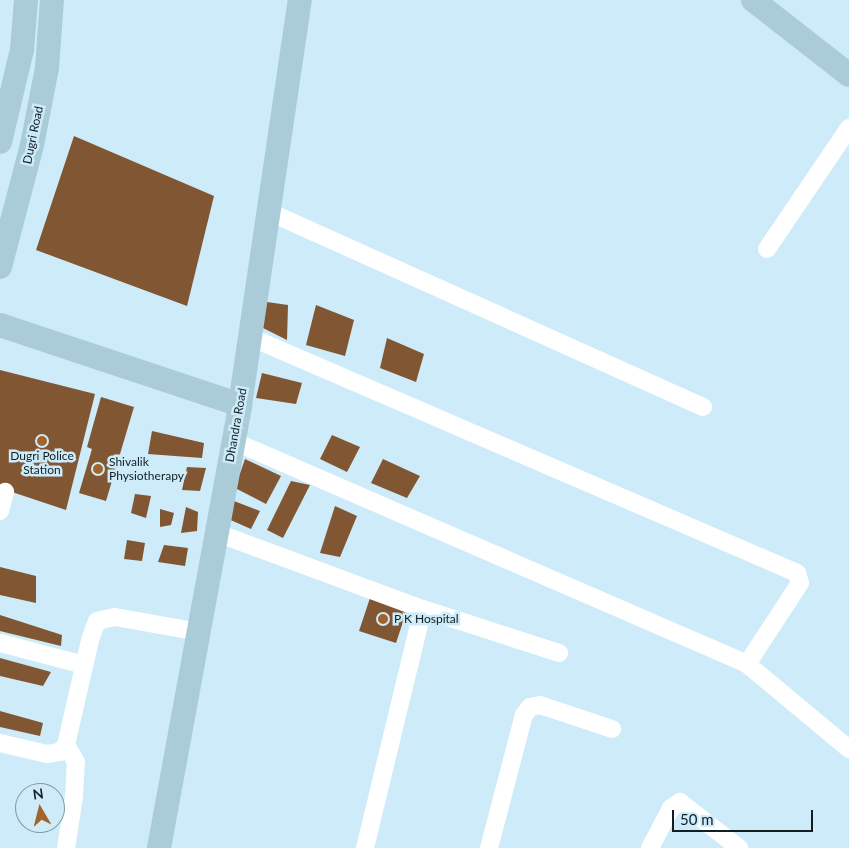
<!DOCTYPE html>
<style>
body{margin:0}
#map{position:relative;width:849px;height:848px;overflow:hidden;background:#cdebf9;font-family:Lato,sans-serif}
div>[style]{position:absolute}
.building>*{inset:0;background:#815632}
.street>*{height:18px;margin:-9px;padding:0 9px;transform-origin:9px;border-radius:9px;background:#fff}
.secondary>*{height:24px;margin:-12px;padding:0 12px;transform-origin:12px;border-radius:12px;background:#aacbd8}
.dots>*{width:14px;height:14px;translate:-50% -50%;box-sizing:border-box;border:2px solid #cdebf9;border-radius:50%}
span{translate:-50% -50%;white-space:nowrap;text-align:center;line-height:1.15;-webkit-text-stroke:5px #cdebf9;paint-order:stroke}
.street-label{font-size:12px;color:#131e23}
.poi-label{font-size:12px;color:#131e23}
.left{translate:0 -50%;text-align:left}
.north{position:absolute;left:15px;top:783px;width:50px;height:50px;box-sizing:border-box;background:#cdebf9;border:1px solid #8399a3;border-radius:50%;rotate:352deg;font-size:14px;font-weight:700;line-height:20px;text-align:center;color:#131e23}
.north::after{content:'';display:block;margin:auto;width:18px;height:22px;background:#a3642c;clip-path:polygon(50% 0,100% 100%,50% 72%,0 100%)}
.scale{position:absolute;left:672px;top:810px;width:141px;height:22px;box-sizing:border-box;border:2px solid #131e23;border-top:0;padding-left:6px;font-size:15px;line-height:18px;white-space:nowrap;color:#131e23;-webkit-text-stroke:4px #cdebf9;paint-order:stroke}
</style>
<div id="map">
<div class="building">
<i style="clip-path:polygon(74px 136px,214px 196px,187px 306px,36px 250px)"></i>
<i style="clip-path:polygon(267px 302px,288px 305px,287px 340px,261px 327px)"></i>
<i style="clip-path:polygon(316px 305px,354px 320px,345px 356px,306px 345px)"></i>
<i style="clip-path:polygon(387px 338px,424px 354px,416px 382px,380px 368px)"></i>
<i style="clip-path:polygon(0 370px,95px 394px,66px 510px,0 488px)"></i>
<i style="clip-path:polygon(262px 373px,302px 383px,296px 404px,256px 398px)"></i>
<i style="clip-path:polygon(101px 397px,134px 407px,106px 501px,79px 493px,92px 449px,87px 447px)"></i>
<i style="clip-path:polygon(152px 431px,204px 443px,202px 458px,148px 454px)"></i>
<i style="clip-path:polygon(332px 435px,360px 447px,347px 472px,320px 459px)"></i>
<i style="clip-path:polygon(245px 459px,281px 476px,266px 504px,235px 488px)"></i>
<i style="clip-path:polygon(383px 459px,420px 476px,407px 498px,371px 483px)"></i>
<i style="clip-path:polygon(187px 467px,206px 468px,200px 491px,182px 490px)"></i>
<i style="clip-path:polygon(291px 481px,310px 485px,283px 538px,267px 530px)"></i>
<i style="clip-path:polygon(135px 494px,151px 496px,146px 518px,131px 513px)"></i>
<i style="clip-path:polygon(234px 501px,260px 511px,251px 529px,226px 518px)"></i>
<i style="clip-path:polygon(335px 506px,357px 516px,340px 557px,320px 553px)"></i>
<i style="clip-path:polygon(186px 507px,198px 512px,197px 531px,181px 533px)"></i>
<i style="clip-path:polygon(160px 509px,174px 513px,171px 525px,160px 527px)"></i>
<i style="clip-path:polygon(127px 540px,145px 543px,142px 561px,124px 559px)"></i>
<i style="clip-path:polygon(164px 545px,188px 548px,185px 566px,158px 562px)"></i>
<i style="clip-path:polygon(0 567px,36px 576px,36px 603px,0 595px)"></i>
<i style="clip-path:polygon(371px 595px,408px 607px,396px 643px,359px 631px)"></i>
<i style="clip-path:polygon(0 615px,62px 635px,61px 646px,0 631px)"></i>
<i style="clip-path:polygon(0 658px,51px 672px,43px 686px,0 676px)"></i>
<i style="clip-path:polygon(0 711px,43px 723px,40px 736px,0 727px)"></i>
</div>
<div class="street">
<i style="left:267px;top:211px;width:478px;rotate:24.2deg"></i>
<i style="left:767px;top:249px;width:146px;rotate:-55.9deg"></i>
<i style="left:250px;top:337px;width:596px;rotate:23.34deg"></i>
<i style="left:797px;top:573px;width:10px;rotate:73deg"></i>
<i style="left:800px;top:583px;width:97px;rotate:123.2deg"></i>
<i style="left:233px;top:441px;width:560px;rotate:23.45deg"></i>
<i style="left:747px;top:664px;width:133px;rotate:39.8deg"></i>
<i style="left:0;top:511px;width:20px;rotate:-75deg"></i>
<i style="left:217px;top:533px;width:220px;rotate:20.3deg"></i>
<i style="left:423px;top:609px;width:143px;rotate:17.9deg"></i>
<i style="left:0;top:643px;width:87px;rotate:14.7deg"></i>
<i style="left:0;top:743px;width:48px;rotate:13.2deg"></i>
<i style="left:47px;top:754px;width:13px;rotate:-9deg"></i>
<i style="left:60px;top:752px;width:9px;rotate:-49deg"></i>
<i style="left:66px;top:745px;width:108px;rotate:-77.1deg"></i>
<i style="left:90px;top:640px;width:20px;rotate:-70deg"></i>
<i style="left:97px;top:621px;width:18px;rotate:-13deg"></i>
<i style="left:115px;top:617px;width:85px;rotate:10.1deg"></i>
<i style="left:66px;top:848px;width:52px;rotate:-81.1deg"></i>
<i style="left:74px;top:797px;width:35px;rotate:-87deg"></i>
<i style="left:76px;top:762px;width:20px;rotate:-120deg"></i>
<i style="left:365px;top:848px;width:246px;rotate:-76.4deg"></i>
<i style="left:489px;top:848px;width:138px;rotate:-75.3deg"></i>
<i style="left:524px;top:715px;width:10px;rotate:-53deg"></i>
<i style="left:530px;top:707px;width:10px;rotate:-11deg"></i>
<i style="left:540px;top:705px;width:76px;rotate:18.4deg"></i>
<i style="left:650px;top:848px;width:45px;rotate:-62.3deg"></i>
<i style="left:671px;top:808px;width:11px;rotate:-34deg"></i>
<i style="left:680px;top:802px;width:75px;rotate:37.9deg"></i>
</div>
<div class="secondary">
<i style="left:753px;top:0;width:122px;rotate:38deg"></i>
<i style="left:0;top:142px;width:95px;rotate:-76.6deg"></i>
<i style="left:22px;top:50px;width:50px;rotate:-85.4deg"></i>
<i style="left:0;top:267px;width:126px;rotate:-75.3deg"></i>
<i style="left:32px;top:145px;width:78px;rotate:-79deg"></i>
<i style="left:47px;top:68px;width:68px;rotate:-85.8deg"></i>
<i style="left:0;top:325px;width:253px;rotate:18.4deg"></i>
<i style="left:159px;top:848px;width:450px;rotate:-79.6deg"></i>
<i style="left:240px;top:405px;width:409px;rotate:-81.6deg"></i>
</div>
<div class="dots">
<i style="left:42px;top:441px;background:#a3642c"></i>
<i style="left:98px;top:469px;background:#a3642c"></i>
<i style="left:383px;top:619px;background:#a3642c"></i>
</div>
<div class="street-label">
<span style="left:33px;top:135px;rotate:-78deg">Dugri Road</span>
<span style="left:236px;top:425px;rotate:-80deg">Dhandra Road</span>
</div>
<div class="poi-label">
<span style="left:42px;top:463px">Dugri Police<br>Station</span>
<span class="left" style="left:109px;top:469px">Shivalik<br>Physiotherapy</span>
<span class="left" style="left:394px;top:619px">P K Hospital</span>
</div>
<div class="north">N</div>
<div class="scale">50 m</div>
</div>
